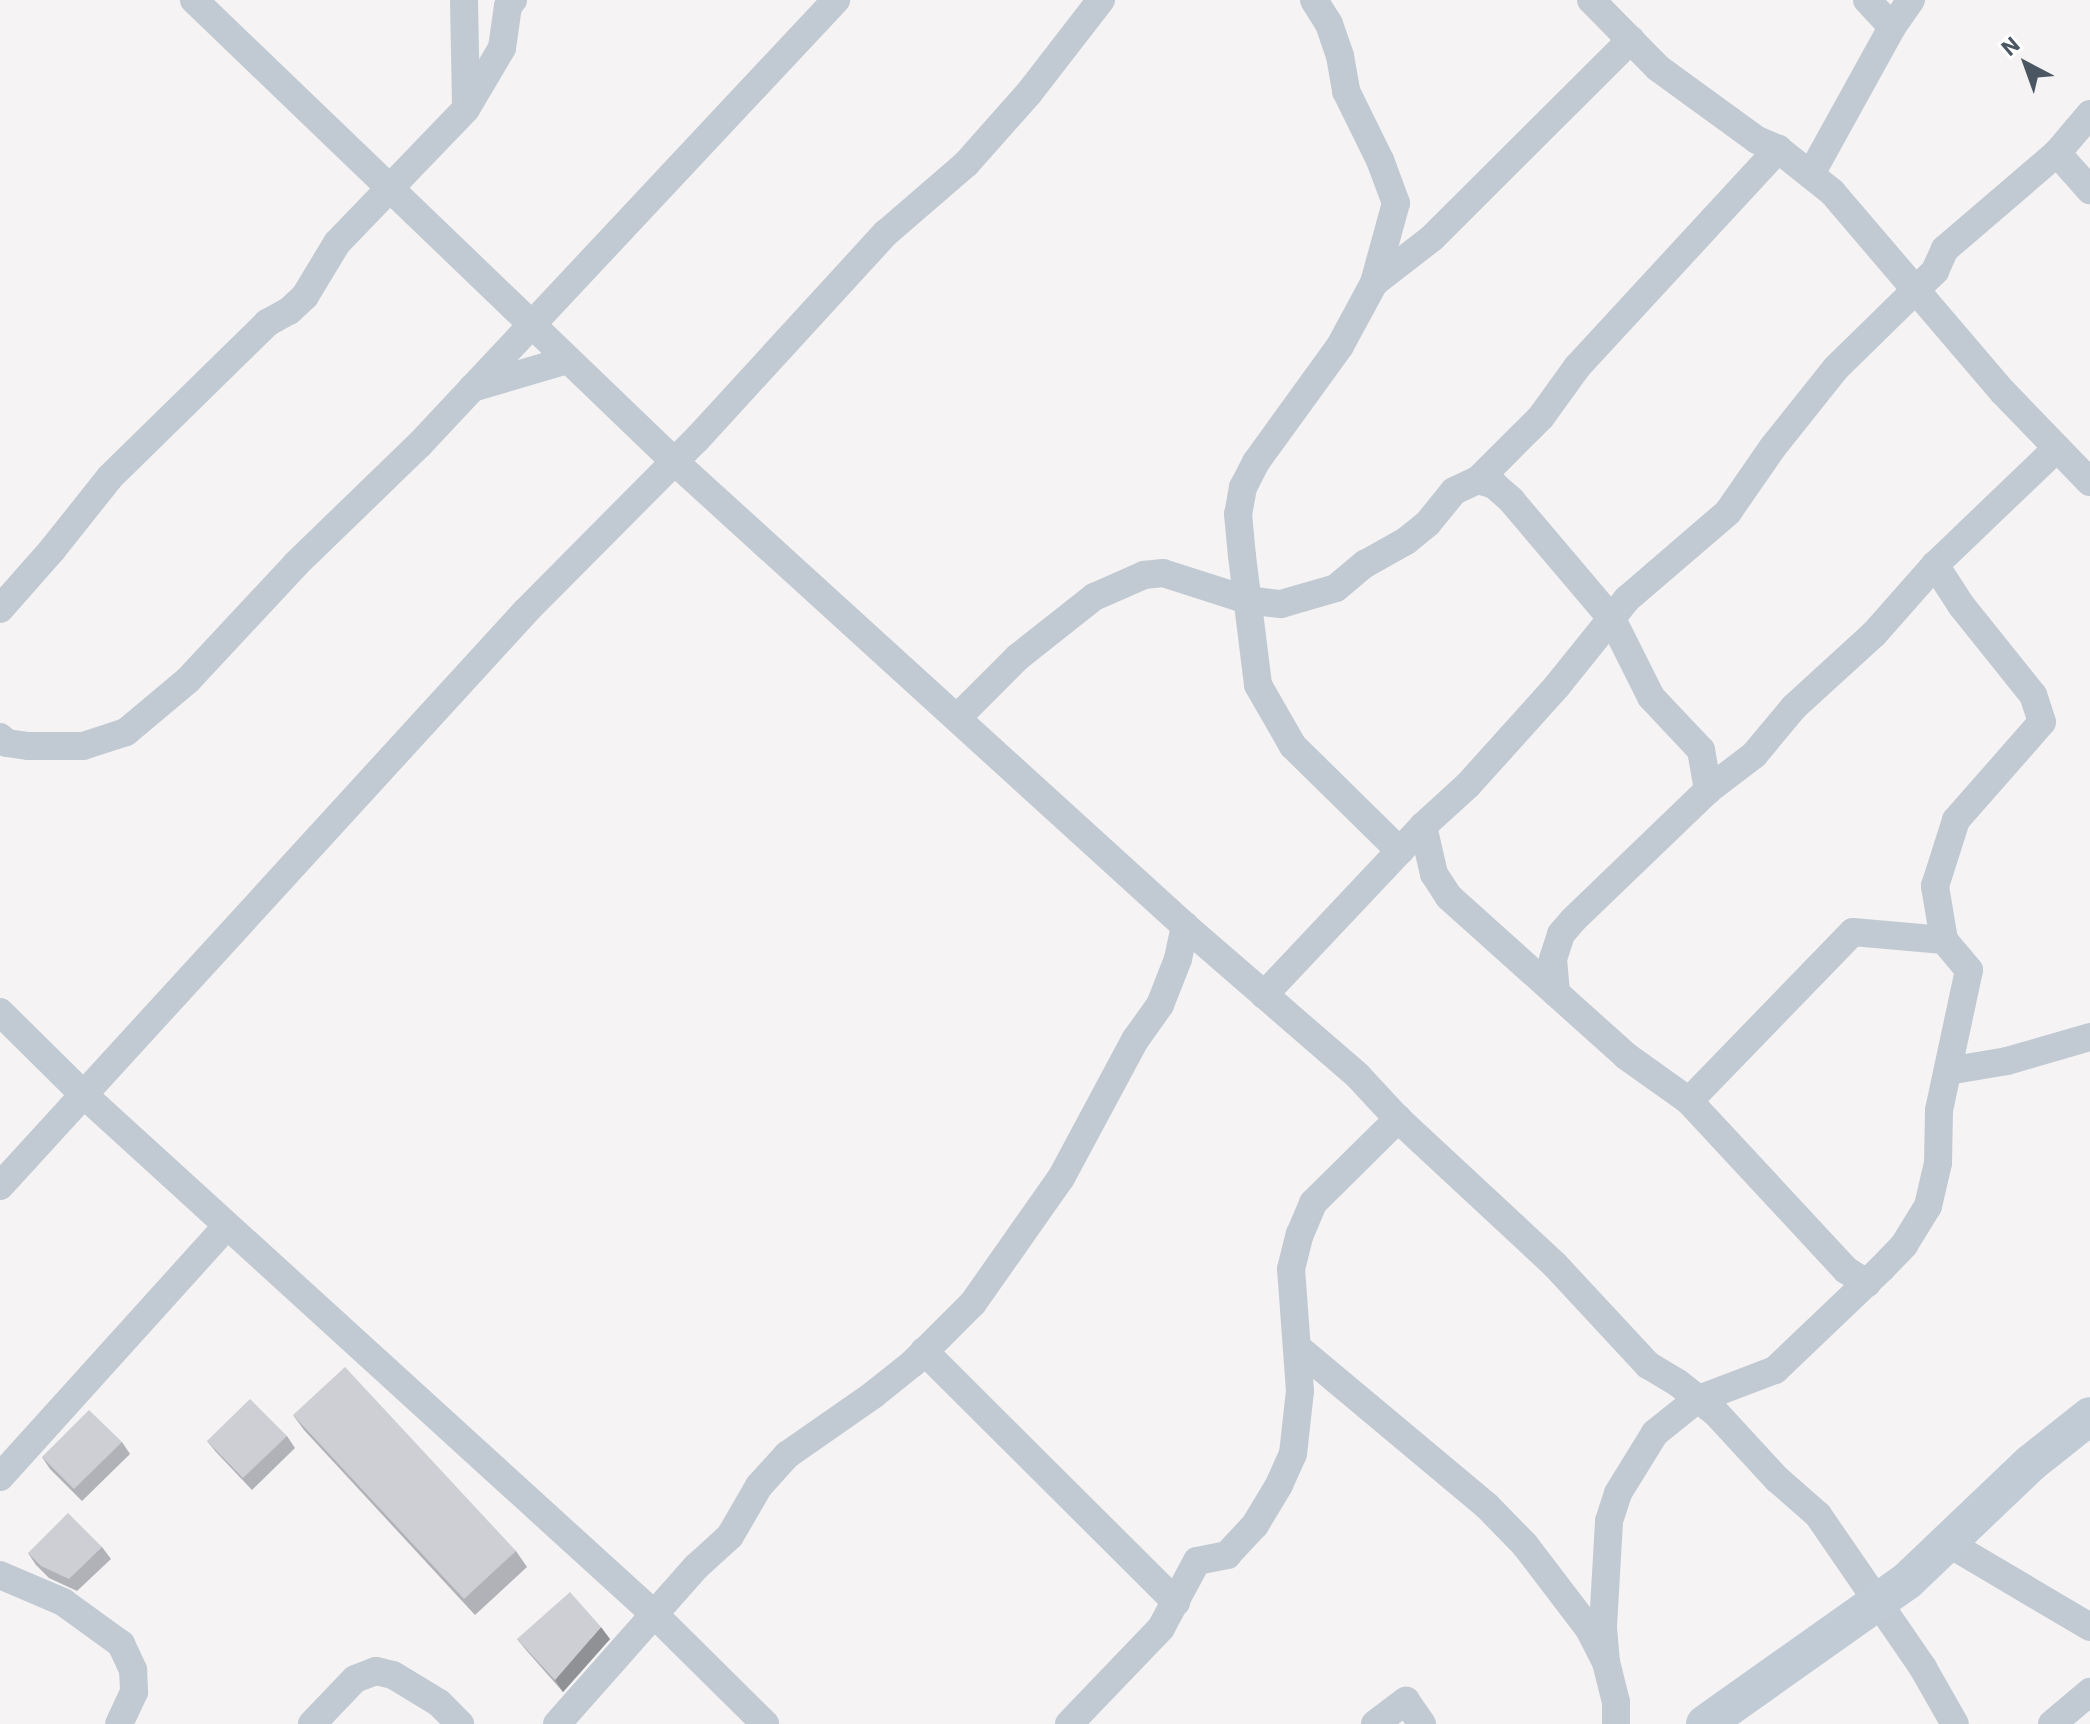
<!DOCTYPE html>
<style>
body{margin:0}
#map{position:relative;width:2090px;height:1724px;overflow:hidden;background:#f5f3f3;font-family:"IBM Plex Sans",sans-serif}
div>[style]{position:absolute}
.street>*{height:28px;margin:-14px;padding:0 14px;transform-origin:14px;border-radius:14px;background:#c1cad2}
.secondary>*{height:38px;margin:-19px;padding:0 19px;transform-origin:19px;border-radius:19px;background:#c1cbd6}
.wall>*{inset:0;background:#b0b2b7}
.shaded-wall>*{inset:0;background:#909195}
.building>*{inset:0;background:#cdcfd5}
span{translate:-50% -50%;white-space:nowrap;text-align:center;line-height:1.15;-webkit-text-stroke:7px #fff;paint-order:stroke}
.north{position:absolute;left:1986px;top:24px;width:80px;height:80px;-webkit-text-stroke:6px #fff;paint-order:stroke;rotate:319deg;font-size:22px;font-weight:700;line-height:32px;text-align:center;color:#4a5661}
.north::after{content:'';display:block;margin:auto;width:28px;height:36px;background:#4a5661;clip-path:polygon(50% 0,100% 100%,50% 72%,0 100%)}
</style>
<div id="map">
<div class="street">
<i style="left:194px;top:0;width:667px;rotate:43.85deg"></i>
<i style="left:675px;top:462px;width:689px;rotate:42.3deg"></i>
<i style="left:1185px;top:926px;width:229px;rotate:40.9deg"></i>
<i style="left:1358px;top:1076px;width:59px;rotate:47.1deg"></i>
<i style="left:1398px;top:1119px;width:214px;rotate:42.9deg"></i>
<i style="left:1555px;top:1265px;width:137px;rotate:47.1deg"></i>
<i style="left:1648px;top:1365px;width:35px;rotate:31deg"></i>
<i style="left:1678px;top:1383px;width:48px;rotate:38.3deg"></i>
<i style="left:1716px;top:1413px;width:90px;rotate:47.3deg"></i>
<i style="left:1777px;top:1479px;width:55px;rotate:41.3deg"></i>
<i style="left:1818px;top:1515px;width:186px;rotate:55.5deg"></i>
<i style="left:1923px;top:1668px;width:64px;rotate:60.3deg"></i>
<i style="left:464px;top:0;width:108px;rotate:88.9deg"></i>
<i style="left:1314px;top:0;width:28px;rotate:58deg"></i>
<i style="left:1329px;top:24px;width:34px;rotate:71deg"></i>
<i style="left:1340px;top:56px;width:36px;rotate:80deg"></i>
<i style="left:1346px;top:91px;width:77px;rotate:63.8deg"></i>
<i style="left:1380px;top:160px;width:46px;rotate:69.6deg"></i>
<i style="left:1396px;top:203px;width:83px;rotate:105.4deg"></i>
<i style="left:1374px;top:283px;width:72px;rotate:118.4deg"></i>
<i style="left:1340px;top:346px;width:143px;rotate:125.9deg"></i>
<i style="left:1256px;top:462px;width:28px;rotate:117deg"></i>
<i style="left:1243px;top:487px;width:27px;rotate:100deg"></i>
<i style="left:1238px;top:514px;width:42px;rotate:84.6deg"></i>
<i style="left:1242px;top:556px;width:130px;rotate:82.9deg"></i>
<i style="left:1258px;top:685px;width:70px;rotate:60.2deg"></i>
<i style="left:1293px;top:746px;width:150px;rotate:44.5deg"></i>
<i style="left:1591px;top:0;width:95px;rotate:45.4deg"></i>
<i style="left:1658px;top:68px;width:122px;rotate:36deg"></i>
<i style="left:1757px;top:140px;width:23px;rotate:23deg"></i>
<i style="left:1778px;top:149px;width:69px;rotate:38.5deg"></i>
<i style="left:1832px;top:192px;width:263px;rotate:49.5deg"></i>
<i style="left:2003px;top:392px;width:125px;rotate:46deg"></i>
<i style="left:1867px;top:0;width:37px;rotate:47deg"></i>
<i style="left:2057px;top:153px;width:50px;rotate:48.3deg"></i>
<i style="left:1811px;top:174px;width:168px;rotate:-61.1deg"></i>
<i style="left:1892px;top:27px;width:33px;rotate:-55deg"></i>
<i style="left:1374px;top:283px;width:73px;rotate:-37.8deg"></i>
<i style="left:1432px;top:238px;width:281px;rotate:-44.9deg"></i>
<i style="left:472px;top:388px;width:100px;rotate:-16.3deg"></i>
<i style="left:1478px;top:480px;width:17px;rotate:17deg"></i>
<i style="left:1494px;top:485px;width:23px;rotate:41deg"></i>
<i style="left:1511px;top:500px;width:156px;rotate:49.7deg"></i>
<i style="left:1612px;top:619px;width:87px;rotate:63.4deg"></i>
<i style="left:1651px;top:697px;width:73px;rotate:46.7deg"></i>
<i style="left:1701px;top:750px;width:41px;rotate:80.1deg"></i>
<i style="left:0;top:609px;width:79px;rotate:-48.6deg"></i>
<i style="left:52px;top:550px;width:93px;rotate:-51.5deg"></i>
<i style="left:110px;top:477px;width:220px;rotate:-44.4deg"></i>
<i style="left:267px;top:323px;width:25px;rotate:-29deg"></i>
<i style="left:289px;top:311px;width:22px;rotate:-43deg"></i>
<i style="left:305px;top:296px;width:62px;rotate:-58.9deg"></i>
<i style="left:337px;top:243px;width:186px;rotate:-46.1deg"></i>
<i style="left:466px;top:109px;width:71px;rotate:-59.5deg"></i>
<i style="left:502px;top:48px;width:42px;rotate:-81.9deg"></i>
<i style="left:508px;top:6px;width:8px;rotate:-50deg"></i>
<i style="left:958px;top:717px;width:85px;rotate:-45deg"></i>
<i style="left:1018px;top:657px;width:97px;rotate:-38.3deg"></i>
<i style="left:1094px;top:597px;width:55px;rotate:-23.7deg"></i>
<i style="left:1144px;top:575px;width:19px;rotate:-6deg"></i>
<i style="left:1163px;top:573px;width:88px;rotate:17.8deg"></i>
<i style="left:1247px;top:600px;width:34px;rotate:7deg"></i>
<i style="left:1281px;top:604px;width:57px;rotate:-16.2deg"></i>
<i style="left:1336px;top:588px;width:38px;rotate:-40deg"></i>
<i style="left:1365px;top:564px;width:47px;rotate:-29.3deg"></i>
<i style="left:1406px;top:541px;width:28px;rotate:-39deg"></i>
<i style="left:1428px;top:523px;width:41px;rotate:-50.9deg"></i>
<i style="left:1454px;top:491px;width:26px;rotate:-25deg"></i>
<i style="left:1478px;top:480px;width:89px;rotate:-45deg"></i>
<i style="left:1541px;top:417px;width:62px;rotate:-54.2deg"></i>
<i style="left:1577px;top:367px;width:297px;rotate:-47.3deg"></i>
<i style="left:0;top:737px;width:9px;rotate:41deg"></i>
<i style="left:7px;top:743px;width:22px;rotate:8deg"></i>
<i style="left:29px;top:746px;width:54px"></i>
<i style="left:83px;top:746px;width:45px;rotate:-18deg"></i>
<i style="left:126px;top:732px;width:81px;rotate:-40deg"></i>
<i style="left:188px;top:680px;width:158px;rotate:-47deg"></i>
<i style="left:296px;top:564px;width:171px;rotate:-44.1deg"></i>
<i style="left:419px;top:445px;width:610px;rotate:-46.86deg"></i>
<i style="left:1423px;top:826px;width:49px;rotate:77.1deg"></i>
<i style="left:1434px;top:874px;width:27px;rotate:57deg"></i>
<i style="left:1449px;top:897px;width:238px;rotate:41.9deg"></i>
<i style="left:1626px;top:1056px;width:77px;rotate:35.5deg"></i>
<i style="left:1689px;top:1101px;width:231px;rotate:47.1deg"></i>
<i style="left:1846px;top:1270px;width:25px;rotate:32deg"></i>
<i style="left:1556px;top:993px;width:34px;rotate:-95deg"></i>
<i style="left:1553px;top:959px;width:26px;rotate:-72deg"></i>
<i style="left:1561px;top:934px;width:18px;rotate:-49deg"></i>
<i style="left:1573px;top:920px;width:187px;rotate:-43.9deg"></i>
<i style="left:1708px;top:790px;width:58px;rotate:-37.3deg"></i>
<i style="left:1754px;top:755px;width:62px;rotate:-50.2deg"></i>
<i style="left:1794px;top:707px;width:108px;rotate:-42.4deg"></i>
<i style="left:1874px;top:634px;width:92px;rotate:-48.5deg"></i>
<i style="left:1935px;top:565px;width:169px;rotate:-43.8deg"></i>
<i style="left:1264px;top:995px;width:232px;rotate:-46.7deg"></i>
<i style="left:1423px;top:826px;width:61px;rotate:-42.3deg"></i>
<i style="left:1468px;top:785px;width:133px;rotate:-48deg"></i>
<i style="left:1557px;top:686px;width:112px;rotate:-51.2deg"></i>
<i style="left:1627px;top:599px;width:133px;rotate:-40.7deg"></i>
<i style="left:1728px;top:512px;width:79px;rotate:-55.3deg"></i>
<i style="left:1773px;top:447px;width:101px;rotate:-51.4deg"></i>
<i style="left:1836px;top:368px;width:139px;rotate:-44.4deg"></i>
<i style="left:1935px;top:271px;width:24px;rotate:-66deg"></i>
<i style="left:1945px;top:249px;width:148px;rotate:-40.6deg"></i>
<i style="left:2057px;top:153px;width:51px;rotate:-49.8deg"></i>
<i style="left:0;top:1012px;width:117px;rotate:44.7deg"></i>
<i style="left:83px;top:1094px;width:774px;rotate:42.33deg"></i>
<i style="left:655px;top:1615px;width:155px;rotate:44.7deg"></i>
<i style="left:1948px;top:1071px;width:60px;rotate:-9.6deg"></i>
<i style="left:2007px;top:1061px;width:86px;rotate:-16.1deg"></i>
<i style="left:1689px;top:1101px;width:235px;rotate:-45.9deg"></i>
<i style="left:1853px;top:932px;width:91px;rotate:5deg"></i>
<i style="left:0;top:1186px;width:779px;rotate:-47.55deg"></i>
<i style="left:526px;top:611px;width:243px;rotate:-45.2deg"></i>
<i style="left:697px;top:439px;width:280px;rotate:-47.5deg"></i>
<i style="left:886px;top:233px;width:106px;rotate:-40.8deg"></i>
<i style="left:966px;top:164px;width:95px;rotate:-48.4deg"></i>
<i style="left:1029px;top:93px;width:118px;rotate:-52.3deg"></i>
<i style="left:1298px;top:1348px;width:246px;rotate:39.9deg"></i>
<i style="left:1487px;top:1506px;width:54px;rotate:45.7deg"></i>
<i style="left:1525px;top:1545px;width:106px;rotate:52.7deg"></i>
<i style="left:1589px;top:1629px;width:37px;rotate:63deg"></i>
<i style="left:1606px;top:1662px;width:41px;rotate:76deg"></i>
<i style="left:1616px;top:1702px;width:22px;rotate:90deg"></i>
<i style="left:924px;top:1351px;width:356px;rotate:44.9deg"></i>
<i style="left:0;top:1477px;width:338px;rotate:-47.9deg"></i>
<i style="left:1948px;top:1543px;width:165px;rotate:30.6deg"></i>
<i style="left:0;top:1575px;width:69px;rotate:23.2deg"></i>
<i style="left:63px;top:1602px;width:72px;rotate:35.9deg"></i>
<i style="left:121px;top:1644px;width:29px;rotate:65deg"></i>
<i style="left:133px;top:1670px;width:22px;rotate:87deg"></i>
<i style="left:134px;top:1692px;width:35px;rotate:115deg"></i>
<i style="left:1606px;top:1662px;width:36px;rotate:-95deg"></i>
<i style="left:1603px;top:1626px;width:105px;rotate:-86.7deg"></i>
<i style="left:1609px;top:1521px;width:29px;rotate:-72deg"></i>
<i style="left:1618px;top:1493px;width:70px;rotate:-58.3deg"></i>
<i style="left:1655px;top:1433px;width:53px;rotate:-38.8deg"></i>
<i style="left:1696px;top:1400px;width:85px;rotate:-20.8deg"></i>
<i style="left:1775px;top:1370px;width:148px;rotate:-43.6deg"></i>
<i style="left:1882px;top:1268px;width:32px;rotate:-46deg"></i>
<i style="left:1904px;top:1245px;width:46px;rotate:-58.4deg"></i>
<i style="left:1928px;top:1206px;width:44px;rotate:-76.9deg"></i>
<i style="left:1938px;top:1163px;width:53px;rotate:-88.9deg"></i>
<i style="left:1939px;top:1110px;width:143px;rotate:-77.9deg"></i>
<i style="left:1969px;top:970px;width:39px;rotate:-130deg"></i>
<i style="left:1944px;top:940px;width:55px;rotate:-99.5deg"></i>
<i style="left:1935px;top:886px;width:69px;rotate:-72.3deg"></i>
<i style="left:1956px;top:820px;width:130px;rotate:-48.7deg"></i>
<i style="left:2042px;top:722px;width:28px;rotate:-108deg"></i>
<i style="left:2033px;top:695px;width:115px;rotate:-128.7deg"></i>
<i style="left:1961px;top:605px;width:48px;rotate:-123deg"></i>
<i style="left:312px;top:1724px;width:62px;rotate:-46.3deg"></i>
<i style="left:355px;top:1679px;width:22px;rotate:-21deg"></i>
<i style="left:376px;top:1671px;width:17px;rotate:13deg"></i>
<i style="left:393px;top:1675px;width:54px;rotate:31.3deg"></i>
<i style="left:439px;top:1703px;width:30px;rotate:45deg"></i>
<i style="left:557px;top:1724px;width:210px;rotate:-48.5deg"></i>
<i style="left:696px;top:1567px;width:46px;rotate:-42.4deg"></i>
<i style="left:730px;top:1536px;width:58px;rotate:-59.9deg"></i>
<i style="left:759px;top:1486px;width:42px;rotate:-47.9deg"></i>
<i style="left:787px;top:1455px;width:105px;rotate:-34.9deg"></i>
<i style="left:873px;top:1395px;width:51px;rotate:-38.7deg"></i>
<i style="left:913px;top:1363px;width:85px;rotate:-45deg"></i>
<i style="left:973px;top:1303px;width:153px;rotate:-54.9deg"></i>
<i style="left:1061px;top:1178px;width:157px;rotate:-61.8deg"></i>
<i style="left:1135px;top:1040px;width:43px;rotate:-54.5deg"></i>
<i style="left:1160px;top:1005px;width:49px;rotate:-68.6deg"></i>
<i style="left:1178px;top:959px;width:34px;rotate:-78deg"></i>
<i style="left:1069px;top:1724px;width:133px;rotate:-46.2deg"></i>
<i style="left:1161px;top:1628px;width:76px;rotate:-61.8deg"></i>
<i style="left:1197px;top:1561px;width:31px;rotate:-11deg"></i>
<i style="left:1227px;top:1555px;width:41px;rotate:-47deg"></i>
<i style="left:1255px;top:1525px;width:47px;rotate:-59deg"></i>
<i style="left:1279px;top:1485px;width:34px;rotate:-66deg"></i>
<i style="left:1293px;top:1454px;width:63px;rotate:-83.7deg"></i>
<i style="left:1300px;top:1391px;width:122px;rotate:-94.2deg"></i>
<i style="left:1291px;top:1269px;width:36px;rotate:-76deg"></i>
<i style="left:1300px;top:1234px;width:34px;rotate:-67deg"></i>
<i style="left:1313px;top:1203px;width:120px;rotate:-44.7deg"></i>
<i style="left:1375px;top:1724px;width:39px;rotate:-37deg"></i>
<i style="left:1406px;top:1701px;width:28px;rotate:55deg"></i>
<i style="left:2052px;top:1724px;width:50px;rotate:-40.1deg"></i>
</div>
<div class="secondary">
<i style="left:1705px;top:1724px;width:247px;rotate:-35.3deg"></i>
<i style="left:1907px;top:1581px;width:171px;rotate:-43.6deg"></i>
<i style="left:2031px;top:1463px;width:75px;rotate:-38.5deg"></i>
</div>
<div class="wall">
<i style="clip-path:polygon(293px 1415px,516px 1551px,527px 1567px,475px 1615px,304px 1430px)"></i>
<i style="clip-path:polygon(287px 1436px,295px 1448px,252px 1490px,216px 1452px,207px 1441px)"></i>
<i style="clip-path:polygon(122px 1442px,130px 1454px,82px 1501px,50px 1469px,42px 1457px)"></i>
<i style="clip-path:polygon(102px 1547px,111px 1559px,77px 1591px,49px 1578px,36px 1565px,28px 1553px)"></i>
<i style="clip-path:polygon(517px 1639px,610px 1639px,563px 1692px,526px 1650px)"></i>
</div>
<div class="shaded-wall">
<i style="clip-path:polygon(601px 1627px,610px 1639px,563px 1692px,555px 1680px)"></i>
</div>
<div class="building">
<i style="clip-path:polygon(345px 1367px,516px 1551px,464px 1599px,293px 1415px)"></i>
<i style="clip-path:polygon(250px 1399px,287px 1436px,243px 1478px,207px 1441px)"></i>
<i style="clip-path:polygon(89px 1410px,122px 1442px,74px 1489px,42px 1457px)"></i>
<i style="clip-path:polygon(68px 1513px,102px 1547px,69px 1579px,41px 1566px,28px 1553px)"></i>
<i style="clip-path:polygon(570px 1592px,601px 1627px,555px 1680px,517px 1639px)"></i>
</div>
<div class="north">N</div>
</div>
